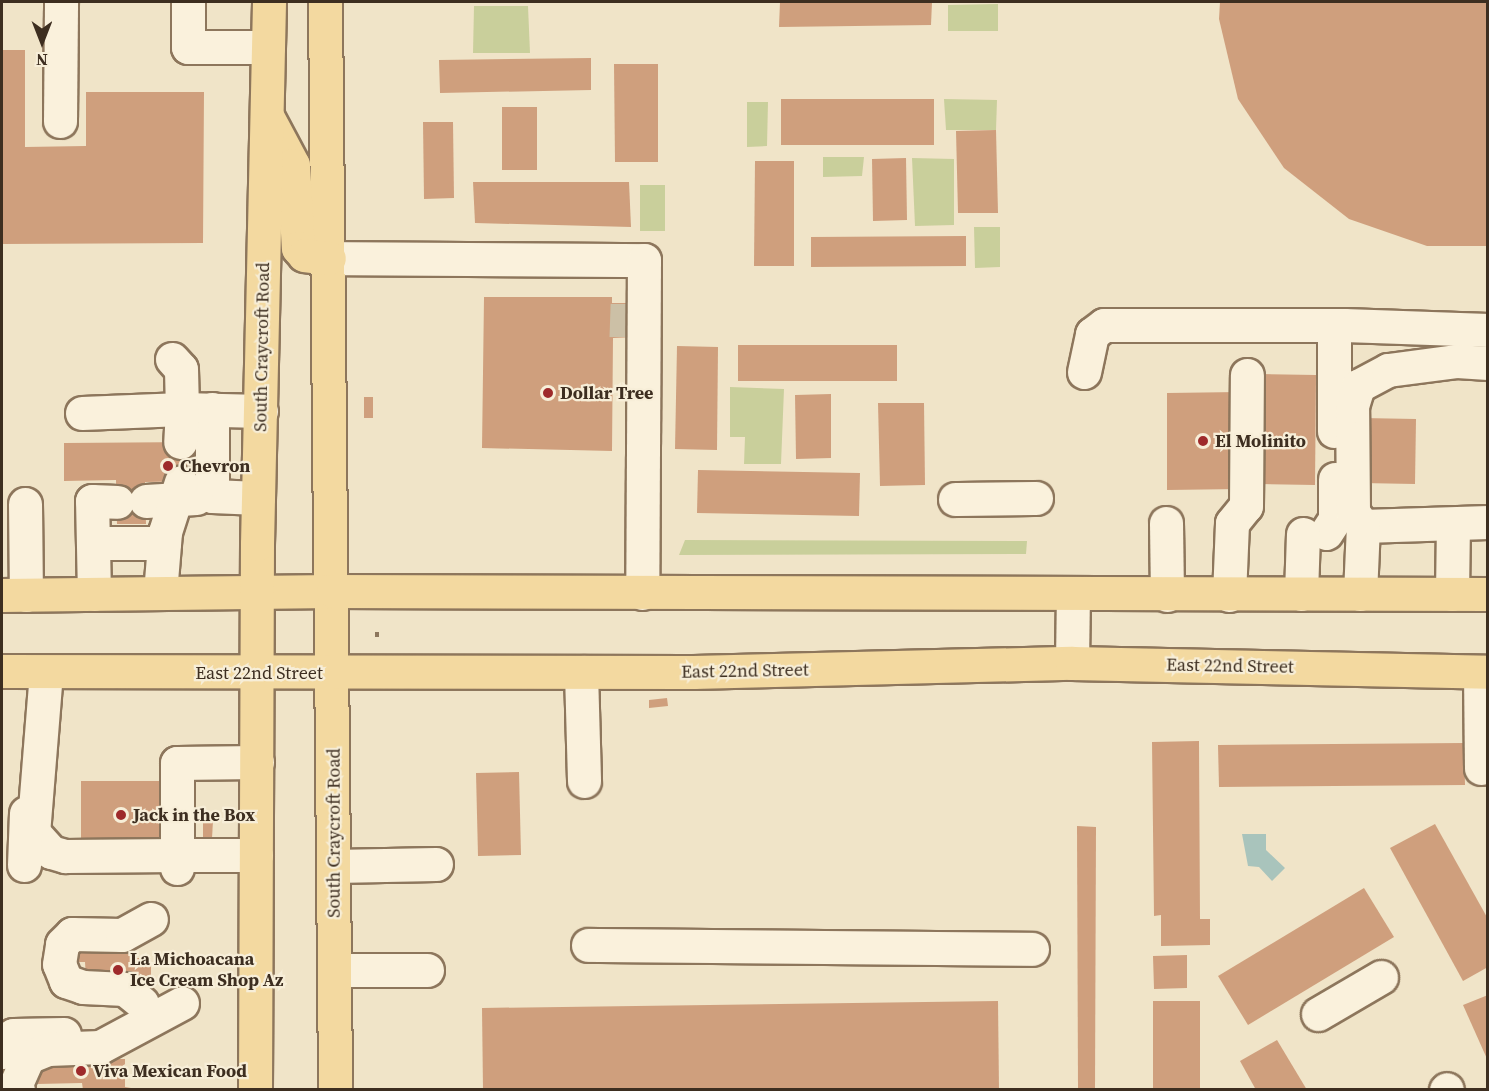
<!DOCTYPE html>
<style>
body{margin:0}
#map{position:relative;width:1489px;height:1091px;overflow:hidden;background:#f0e4c8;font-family:"Source Serif 4",serif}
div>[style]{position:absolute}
.green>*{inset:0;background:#c9cf9b}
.water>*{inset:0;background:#a9c4bc}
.building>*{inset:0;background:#cf9f7d}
.minor-tunnel>*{height:33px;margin-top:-16.5px;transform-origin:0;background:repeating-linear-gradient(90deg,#ccc0a6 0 33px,transparent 0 49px)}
.path>*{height:4px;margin-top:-2px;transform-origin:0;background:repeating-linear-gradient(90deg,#8d765c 0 4.5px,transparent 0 7.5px)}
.roads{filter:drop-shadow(2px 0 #8d765c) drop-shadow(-2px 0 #8d765c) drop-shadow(0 2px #8d765c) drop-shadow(0 -2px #8d765c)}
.minor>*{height:33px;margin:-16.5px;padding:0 16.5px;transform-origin:16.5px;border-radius:16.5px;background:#faf1dc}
.major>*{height:33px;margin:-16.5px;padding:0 16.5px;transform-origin:16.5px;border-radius:16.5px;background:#f3d9a0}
.dots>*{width:16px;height:16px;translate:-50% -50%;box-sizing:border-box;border:3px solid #f7eed8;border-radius:50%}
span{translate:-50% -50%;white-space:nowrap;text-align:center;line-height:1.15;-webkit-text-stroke:4.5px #f7eed8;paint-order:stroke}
.street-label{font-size:18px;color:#3d2e20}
.poi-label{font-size:18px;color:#3d2e20;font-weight:700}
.left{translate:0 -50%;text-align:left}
.frame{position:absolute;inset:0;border:3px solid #3d2e20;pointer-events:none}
.north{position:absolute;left:12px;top:12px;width:60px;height:60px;-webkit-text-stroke:4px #f7eed8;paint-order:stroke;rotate:180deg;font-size:16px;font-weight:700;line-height:24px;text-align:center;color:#3d2e20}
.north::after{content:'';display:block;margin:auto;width:21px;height:27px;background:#3d2e20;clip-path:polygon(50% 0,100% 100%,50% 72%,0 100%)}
</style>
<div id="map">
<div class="green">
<i style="clip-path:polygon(998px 4px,998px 31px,948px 31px,948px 5px)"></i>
<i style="clip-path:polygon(474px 6px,528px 6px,530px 53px,473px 53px)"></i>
<i style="clip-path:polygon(944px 99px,997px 100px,996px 130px,946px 130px)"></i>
<i style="clip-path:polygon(747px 102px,768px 102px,767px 146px,747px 147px)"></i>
<i style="clip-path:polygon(823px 157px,864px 157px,862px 176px,823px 177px)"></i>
<i style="clip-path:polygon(912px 158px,954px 159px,954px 225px,915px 226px)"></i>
<i style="clip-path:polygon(640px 185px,665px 185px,665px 231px,640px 231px)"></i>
<i style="clip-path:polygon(974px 227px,1000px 227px,1000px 267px,975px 268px)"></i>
<i style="clip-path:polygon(730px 387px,784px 389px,781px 464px,744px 464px,745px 437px,730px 437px)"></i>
<i style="clip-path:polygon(685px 540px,1027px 541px,1026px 554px,679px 555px)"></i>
</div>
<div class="water">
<i style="clip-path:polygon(1266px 834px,1266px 850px,1285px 868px,1272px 881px,1259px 867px,1248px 866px,1242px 834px)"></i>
</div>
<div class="building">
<i style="clip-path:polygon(780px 2px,932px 2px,931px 25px,779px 27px)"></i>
<i style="clip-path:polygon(1220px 2px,1488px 2px,1488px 246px,1427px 246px,1349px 219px,1284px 168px,1238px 99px,1219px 19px)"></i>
<i style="clip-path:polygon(2px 50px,25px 50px,25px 147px,86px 146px,86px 92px,204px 92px,203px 243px,2px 244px)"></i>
<i style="clip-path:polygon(591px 58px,591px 90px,440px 93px,439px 60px)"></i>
<i style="clip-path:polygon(614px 64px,658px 64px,658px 162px,615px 162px)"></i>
<i style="clip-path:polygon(781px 99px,934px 99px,934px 145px,781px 145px)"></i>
<i style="clip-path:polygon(502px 107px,537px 107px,537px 170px,502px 170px)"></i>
<i style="clip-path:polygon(423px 122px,453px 122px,454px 198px,424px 199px)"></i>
<i style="clip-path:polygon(996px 130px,998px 213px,958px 213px,956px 131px)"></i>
<i style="clip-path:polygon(906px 158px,907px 220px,873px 221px,872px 159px)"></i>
<i style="clip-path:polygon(755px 161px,794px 161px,794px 266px,754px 266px)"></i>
<i style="clip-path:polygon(473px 182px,629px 182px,631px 227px,475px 223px)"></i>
<i style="clip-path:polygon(966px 236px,966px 266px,811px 267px,811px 237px)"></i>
<i style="clip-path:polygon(484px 297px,612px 297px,612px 303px,638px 303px,637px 337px,613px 338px,612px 451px,482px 448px)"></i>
<i style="clip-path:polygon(738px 345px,897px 345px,897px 381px,738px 381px)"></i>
<i style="clip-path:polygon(677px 346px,718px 347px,717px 450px,675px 449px)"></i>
<i style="clip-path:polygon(1262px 374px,1316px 375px,1315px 485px,1261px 484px)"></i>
<i style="clip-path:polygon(1239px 392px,1240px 489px,1167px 490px,1167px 393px)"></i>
<i style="clip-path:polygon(831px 394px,831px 458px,796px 459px,795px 395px)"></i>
<i style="clip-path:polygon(364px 397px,373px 397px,373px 418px,364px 418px)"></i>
<i style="clip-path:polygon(878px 403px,924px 403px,925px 485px,880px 486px)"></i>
<i style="clip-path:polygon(1362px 418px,1416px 419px,1415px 484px,1361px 483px)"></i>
<i style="clip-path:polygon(196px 442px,196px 481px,145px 482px,146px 524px,117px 524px,116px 480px,64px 481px,64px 443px)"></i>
<i style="clip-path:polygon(698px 470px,860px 473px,859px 516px,697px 513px)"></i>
<i style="clip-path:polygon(667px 698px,668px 706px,649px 708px,649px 700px)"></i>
<i style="clip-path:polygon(1199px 741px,1200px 919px,1210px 919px,1210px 945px,1161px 946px,1161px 915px,1154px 916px,1152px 742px)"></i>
<i style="clip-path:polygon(1464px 743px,1465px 785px,1219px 787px,1218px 745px)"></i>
<i style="clip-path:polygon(519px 772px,521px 855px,478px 856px,476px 773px)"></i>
<i style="clip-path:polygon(81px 781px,160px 781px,160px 850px,81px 850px)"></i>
<i style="clip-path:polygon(203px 821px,213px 821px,212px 838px,203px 837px)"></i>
<i style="clip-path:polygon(1435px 824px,1488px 919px,1488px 967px,1463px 981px,1390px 848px)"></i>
<i style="clip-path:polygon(1077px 826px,1096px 827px,1095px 1090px,1078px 1090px)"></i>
<i style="clip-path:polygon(1364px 888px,1394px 937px,1248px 1025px,1218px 976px)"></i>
<i style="clip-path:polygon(69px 946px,134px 946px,134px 958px,151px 958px,151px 978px,86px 979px,85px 962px,69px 962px)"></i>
<i style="clip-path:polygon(1187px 955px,1187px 988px,1154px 989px,1153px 956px)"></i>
<i style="clip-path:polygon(1488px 995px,1488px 1061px,1463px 1005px)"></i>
<i style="clip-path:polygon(998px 1001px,999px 1090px,483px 1090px,482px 1008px)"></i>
<i style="clip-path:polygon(1153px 1001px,1200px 1001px,1200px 1090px,1153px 1090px)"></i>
<i style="clip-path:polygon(1277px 1040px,1307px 1090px,1256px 1090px,1240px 1061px)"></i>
<i style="clip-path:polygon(37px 1059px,125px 1059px,125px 1087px,143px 1090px,83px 1090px,82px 1083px,37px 1084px)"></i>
</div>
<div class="minor-tunnel">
<i style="left:626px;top:337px;width:34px;rotate:-88deg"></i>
</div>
<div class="path">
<i style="left:377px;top:632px;width:7px;rotate:90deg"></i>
</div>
<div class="roads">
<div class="minor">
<i style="left:188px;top:2px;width:45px;rotate:90deg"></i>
<i style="left:188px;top:47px;width:80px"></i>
<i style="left:60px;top:121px;width:119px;rotate:-89.5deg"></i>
<i style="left:329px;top:258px;width:315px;rotate:0.4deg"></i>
<i style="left:644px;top:260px;width:333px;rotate:90.3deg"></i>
<i style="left:1334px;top:325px;width:106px;rotate:90deg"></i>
<i style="left:172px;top:359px;width:13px;rotate:48deg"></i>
<i style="left:181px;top:369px;width:40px;rotate:88.6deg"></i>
<i style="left:182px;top:409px;width:79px;rotate:1.5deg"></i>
<i style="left:1084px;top:372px;width:39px;rotate:-78deg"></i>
<i style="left:1092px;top:334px;width:15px;rotate:-37deg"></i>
<i style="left:1104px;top:325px;width:240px"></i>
<i style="left:1344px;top:325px;width:144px;rotate:2deg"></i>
<i style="left:212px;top:409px;width:87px;rotate:90deg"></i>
<i style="left:212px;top:496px;width:46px;rotate:2.5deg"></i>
<i style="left:82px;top:413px;width:100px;rotate:-2.3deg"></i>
<i style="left:182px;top:409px;width:33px;rotate:93deg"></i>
<i style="left:955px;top:499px;width:81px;rotate:-0.7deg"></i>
<i style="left:146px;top:501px;width:50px;rotate:-3.4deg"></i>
<i style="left:25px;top:504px;width:91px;rotate:89.4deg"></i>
<i style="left:1166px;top:523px;width:72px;rotate:89.2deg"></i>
<i style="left:1363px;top:526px;width:125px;rotate:-1.8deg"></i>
<i style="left:1326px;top:533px;width:17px;rotate:-57deg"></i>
<i style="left:1335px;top:519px;width:40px;rotate:-90deg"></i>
<i style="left:93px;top:543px;width:71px"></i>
<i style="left:160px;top:593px;width:61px;rotate:-85.3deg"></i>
<i style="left:165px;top:532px;width:52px;rotate:-72.3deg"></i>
<i style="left:94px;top:594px;width:93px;rotate:-91.2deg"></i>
<i style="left:92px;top:501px;width:25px;rotate:2deg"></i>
<i style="left:1301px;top:594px;width:60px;rotate:-88.1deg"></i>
<i style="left:1360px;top:594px;width:68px;rotate:-87.5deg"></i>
<i style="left:1363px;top:526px;width:17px;rotate:-126deg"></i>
<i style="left:1353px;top:512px;width:106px;rotate:-90.5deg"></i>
<i style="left:1352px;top:406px;width:21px;rotate:-73deg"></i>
<i style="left:1358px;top:386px;width:34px;rotate:-28deg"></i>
<i style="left:1388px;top:370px;width:70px;rotate:-7.4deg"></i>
<i style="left:1457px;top:361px;width:31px;rotate:4deg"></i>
<i style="left:1452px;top:594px;width:68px;rotate:-89.2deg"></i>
<i style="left:1229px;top:595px;width:72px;rotate:-87.6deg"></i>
<i style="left:1232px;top:523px;width:22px;rotate:-51deg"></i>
<i style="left:1246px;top:506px;width:131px;rotate:-89.6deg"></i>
<i style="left:1072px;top:663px;width:68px;rotate:-89.2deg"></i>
<i style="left:46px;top:672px;width:161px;rotate:94.6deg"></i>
<i style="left:33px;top:832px;width:27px;rotate:48deg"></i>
<i style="left:51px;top:852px;width:15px;rotate:16deg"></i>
<i style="left:65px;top:856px;width:112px;rotate:-0.5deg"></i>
<i style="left:177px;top:855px;width:13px;rotate:90deg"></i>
<i style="left:581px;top:672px;width:109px;rotate:88.4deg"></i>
<i style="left:1480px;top:672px;width:96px;rotate:89.4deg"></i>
<i style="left:256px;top:855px;width:79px;rotate:180deg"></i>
<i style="left:177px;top:855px;width:92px;rotate:-90deg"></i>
<i style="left:177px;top:763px;width:80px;rotate:-0.7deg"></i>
<i style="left:24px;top:865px;width:52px;rotate:-87.8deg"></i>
<i style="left:334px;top:866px;width:102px;rotate:-1.1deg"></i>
<i style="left:588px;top:945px;width:444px;rotate:0.5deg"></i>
<i style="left:334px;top:970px;width:93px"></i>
<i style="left:142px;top:1003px;width:22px;rotate:-141deg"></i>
<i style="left:125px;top:989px;width:42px;rotate:-177.3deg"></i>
<i style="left:83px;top:987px;width:18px;rotate:-161deg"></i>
<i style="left:66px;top:981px;width:18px;rotate:-112deg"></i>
<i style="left:59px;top:964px;width:20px;rotate:-81deg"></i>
<i style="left:62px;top:944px;width:14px;rotate:-45deg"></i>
<i style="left:72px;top:934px;width:50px;rotate:1.1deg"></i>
<i style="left:122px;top:935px;width:33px;rotate:-29deg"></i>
<i style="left:1318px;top:1014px;width:73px;rotate:-30.4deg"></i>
<i style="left:2px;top:1052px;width:20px;rotate:-57deg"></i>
<i style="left:13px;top:1035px;width:51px;rotate:-1.1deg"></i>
<i style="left:18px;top:1090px;width:6px;rotate:-108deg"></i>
<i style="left:16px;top:1084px;width:30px;rotate:-66deg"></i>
<i style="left:28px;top:1057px;width:22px;rotate:-22deg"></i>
<i style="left:48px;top:1049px;width:52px;rotate:-2.2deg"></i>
<i style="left:100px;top:1047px;width:93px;rotate:-28.2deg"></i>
<i style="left:1446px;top:1090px;width:1px;rotate:-45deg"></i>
</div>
<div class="major">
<i style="left:325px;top:2px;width:1088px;rotate:89.47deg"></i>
<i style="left:267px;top:116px;width:55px;rotate:62deg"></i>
<i style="left:293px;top:165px;width:83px;rotate:86.6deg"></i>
<i style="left:298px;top:248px;width:9px;rotate:49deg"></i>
<i style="left:304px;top:255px;width:25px;rotate:7deg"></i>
<i style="left:2px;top:595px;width:331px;rotate:-0.7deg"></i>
<i style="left:333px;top:591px;width:1155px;rotate:0.15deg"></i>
<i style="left:2px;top:671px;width:691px;rotate:0.08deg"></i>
<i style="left:693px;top:672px;width:379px;rotate:-1.4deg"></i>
<i style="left:1072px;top:663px;width:416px;rotate:1.2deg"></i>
<i style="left:255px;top:1090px;width:546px;rotate:-89.79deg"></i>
<i style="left:257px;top:544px;width:542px;rotate:-88.73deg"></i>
</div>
</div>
<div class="dots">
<i style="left:548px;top:393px;background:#9e2a2b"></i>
<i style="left:1203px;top:441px;background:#9e2a2b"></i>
<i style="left:168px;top:466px;background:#9e2a2b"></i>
<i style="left:121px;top:815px;background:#9e2a2b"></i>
<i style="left:118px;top:970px;background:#9e2a2b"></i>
<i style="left:81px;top:1071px;background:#9e2a2b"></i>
</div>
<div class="street-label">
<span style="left:262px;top:347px;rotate:-89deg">South Craycroft Road</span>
<span style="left:1230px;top:666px;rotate:1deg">East 22nd Street</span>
<span style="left:745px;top:671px;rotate:-1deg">East 22nd Street</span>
<span style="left:259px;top:673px">East 22nd Street</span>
<span style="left:334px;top:833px;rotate:-90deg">South Craycroft Road</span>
</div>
<div class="poi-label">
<span class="left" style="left:560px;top:393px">Dollar Tree</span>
<span class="left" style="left:1215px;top:441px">El Molinito</span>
<span class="left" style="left:180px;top:466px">Chevron</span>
<span class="left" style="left:133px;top:815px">Jack in the Box</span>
<span class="left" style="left:130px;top:970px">La Michoacana<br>Ice Cream Shop Az</span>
<span class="left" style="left:93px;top:1071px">Viva Mexican Food</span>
</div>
<div class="frame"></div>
<div class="north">N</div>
</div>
